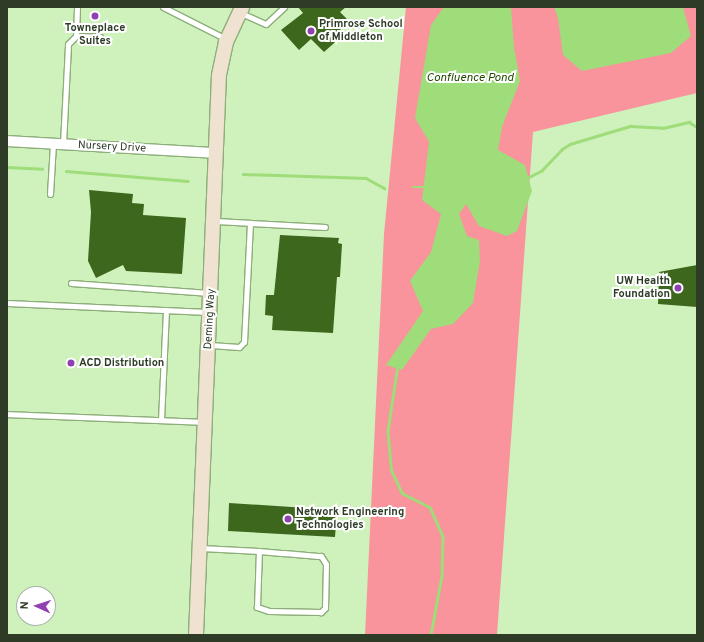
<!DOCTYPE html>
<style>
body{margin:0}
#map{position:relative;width:704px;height:642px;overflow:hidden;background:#cff2bc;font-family:Overpass,sans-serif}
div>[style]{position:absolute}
.green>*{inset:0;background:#f9939c}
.water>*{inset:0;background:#9fdc7a}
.stream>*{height:2.5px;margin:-1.25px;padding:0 1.25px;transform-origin:1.25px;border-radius:1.25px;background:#9fdc7a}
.building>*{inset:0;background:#3c671d}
.roads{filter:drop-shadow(1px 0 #8dae7a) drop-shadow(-1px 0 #8dae7a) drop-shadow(0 1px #8dae7a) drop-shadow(0 -1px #8dae7a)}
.lane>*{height:5px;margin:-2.5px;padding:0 2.5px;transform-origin:2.5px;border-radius:2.5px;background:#fff}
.street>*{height:10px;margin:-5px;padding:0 5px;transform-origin:5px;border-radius:5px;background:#fff}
.secondary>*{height:14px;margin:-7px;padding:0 7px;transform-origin:7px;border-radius:7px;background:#efe2d0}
.dots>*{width:11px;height:11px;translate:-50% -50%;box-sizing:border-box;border:2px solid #fff;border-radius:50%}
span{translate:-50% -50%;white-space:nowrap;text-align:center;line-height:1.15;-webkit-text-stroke:4px #fff;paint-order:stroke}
.poi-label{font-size:11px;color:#2e3c27;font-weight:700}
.left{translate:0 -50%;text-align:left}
.right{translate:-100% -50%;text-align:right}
.street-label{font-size:11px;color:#2e3c27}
.water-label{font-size:12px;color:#244a02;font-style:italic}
.frame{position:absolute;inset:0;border:8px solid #2e3c27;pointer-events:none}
.north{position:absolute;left:16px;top:586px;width:40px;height:40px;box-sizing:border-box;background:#fff;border:1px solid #abb1a9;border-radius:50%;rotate:273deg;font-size:11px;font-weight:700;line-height:16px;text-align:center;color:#2e3c27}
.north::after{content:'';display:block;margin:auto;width:14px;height:18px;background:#9041b1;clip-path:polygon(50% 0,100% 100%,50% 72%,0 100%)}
</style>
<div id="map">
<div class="green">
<i style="clip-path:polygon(406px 7px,697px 7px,697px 93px,533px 132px,497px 635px,365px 635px,384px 234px)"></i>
</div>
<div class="water">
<i style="clip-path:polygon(444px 7px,511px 7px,514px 47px,520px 81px,502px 127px,498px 150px,525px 165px,532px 191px,517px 231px,507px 236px,479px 226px,466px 204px,459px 214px,467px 236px,479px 240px,480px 261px,473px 303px,453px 324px,431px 329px,402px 370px,386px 365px,423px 311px,410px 281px,431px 252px,441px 214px,422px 200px,429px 142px,415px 118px,431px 25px)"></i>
<i style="clip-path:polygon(554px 7px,683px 7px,691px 36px,671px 53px,582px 71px,563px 55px,558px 18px)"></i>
</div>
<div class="stream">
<i style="left:7px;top:167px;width:35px;rotate:3deg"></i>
<i style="left:66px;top:171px;width:122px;rotate:4.7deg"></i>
<i style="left:243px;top:174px;width:123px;rotate:1.9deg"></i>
<i style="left:366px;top:178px;width:21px;rotate:29deg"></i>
<i style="left:527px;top:178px;width:16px;rotate:-27deg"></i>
<i style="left:541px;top:171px;width:30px;rotate:-46deg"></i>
<i style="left:562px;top:149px;width:9px;rotate:-32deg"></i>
<i style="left:570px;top:144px;width:63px;rotate:-16.7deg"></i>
<i style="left:630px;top:126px;width:33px;rotate:3deg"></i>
<i style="left:663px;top:128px;width:27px;rotate:-13deg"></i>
<i style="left:689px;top:122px;width:9px;rotate:32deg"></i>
<i style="left:413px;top:187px;width:13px"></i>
<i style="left:398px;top:365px;width:67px;rotate:98.6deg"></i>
<i style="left:388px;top:431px;width:38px;rotate:85deg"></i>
<i style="left:391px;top:469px;width:26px;rotate:65deg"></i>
<i style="left:402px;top:493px;width:31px;rotate:27deg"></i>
<i style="left:430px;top:507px;width:32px;rotate:66deg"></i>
<i style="left:443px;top:536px;width:40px;rotate:91.4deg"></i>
<i style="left:442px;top:576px;width:60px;rotate:100.6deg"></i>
</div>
<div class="building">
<i style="clip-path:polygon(298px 7px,346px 7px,340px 12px,347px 19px,339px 32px,342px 36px,324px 52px,311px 39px,299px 50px,281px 30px,303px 13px)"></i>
<i style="clip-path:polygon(89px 190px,133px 194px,132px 203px,144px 204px,143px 215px,186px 218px,182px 274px,126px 271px,123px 265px,96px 278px,88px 261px,91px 212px)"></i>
<i style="clip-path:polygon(280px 235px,339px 238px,338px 243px,342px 244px,340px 277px,337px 277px,333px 333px,272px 330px,273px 316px,265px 315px,266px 295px,274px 295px)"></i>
<i style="clip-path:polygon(697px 265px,697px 307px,658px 304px,659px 272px)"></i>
<i style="clip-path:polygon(229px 503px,337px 510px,335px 537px,228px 531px)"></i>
</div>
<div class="roads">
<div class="lane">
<i style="left:163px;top:7px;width:71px;rotate:26.9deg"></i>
<i style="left:241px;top:13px;width:27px;rotate:24deg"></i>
<i style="left:266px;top:24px;width:25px;rotate:-43deg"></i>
<i style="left:76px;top:36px;width:24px;rotate:2deg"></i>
<i style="left:63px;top:144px;width:100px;rotate:-87.1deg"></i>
<i style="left:68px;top:44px;width:11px;rotate:-45deg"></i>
<i style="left:76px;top:36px;width:29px;rotate:-88deg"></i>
<i style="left:50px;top:194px;width:51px;rotate:-86.6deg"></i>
<i style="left:214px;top:221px;width:36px;rotate:3deg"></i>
<i style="left:71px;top:283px;width:139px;rotate:4.1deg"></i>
<i style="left:7px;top:303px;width:201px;rotate:2.6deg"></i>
<i style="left:210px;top:345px;width:29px;rotate:4deg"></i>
<i style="left:239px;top:347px;width:7px;rotate:-45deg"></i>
<i style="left:244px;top:342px;width:119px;rotate:-87.1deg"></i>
<i style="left:250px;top:223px;width:75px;rotate:3.1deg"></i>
<i style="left:7px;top:414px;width:197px;rotate:2.3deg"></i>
<i style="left:161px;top:420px;width:110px;rotate:-87.4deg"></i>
<i style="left:201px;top:548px;width:58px;rotate:3deg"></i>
<i style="left:259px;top:551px;width:25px;rotate:5deg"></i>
<i style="left:284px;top:553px;width:37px;rotate:5deg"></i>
<i style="left:321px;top:556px;width:9px;rotate:58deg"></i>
<i style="left:326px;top:564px;width:44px;rotate:91.3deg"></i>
<i style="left:325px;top:608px;width:6px;rotate:135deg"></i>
<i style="left:321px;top:612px;width:52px;rotate:-178.9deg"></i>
<i style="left:269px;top:611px;width:13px;rotate:-162deg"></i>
<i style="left:257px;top:607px;width:56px;rotate:-88deg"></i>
</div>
<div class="street">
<i style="left:7px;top:141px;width:210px;rotate:3.3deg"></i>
</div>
<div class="secondary">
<i style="left:196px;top:635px;width:560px;rotate:-87.65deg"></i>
<i style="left:219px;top:75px;width:34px;rotate:-78deg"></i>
<i style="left:226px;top:42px;width:38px;rotate:-65deg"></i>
</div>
</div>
<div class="dots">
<i style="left:95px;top:16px;background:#9041b1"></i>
<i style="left:311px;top:31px;background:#9041b1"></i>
<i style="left:678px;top:288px;background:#9041b1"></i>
<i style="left:71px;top:363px;background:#9041b1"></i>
<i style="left:288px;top:519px;background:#9041b1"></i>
</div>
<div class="poi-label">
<span class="left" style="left:319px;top:31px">Primrose School<br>of Middleton</span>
<span style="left:95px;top:35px">Towneplace<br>Suites</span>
<span class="right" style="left:670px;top:288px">UW Health<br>Foundation</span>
<span class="left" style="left:79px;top:363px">ACD Distribution</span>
<span class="left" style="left:296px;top:519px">Network Engineering<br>Technologies</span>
</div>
<div class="street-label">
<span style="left:112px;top:147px;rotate:3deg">Nursery Drive</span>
<span style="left:210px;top:319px;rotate:-87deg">Deming Way</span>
</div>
<div class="water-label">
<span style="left:470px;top:79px">Confluence Pond</span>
</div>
<div class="frame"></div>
<div class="north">N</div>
</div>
